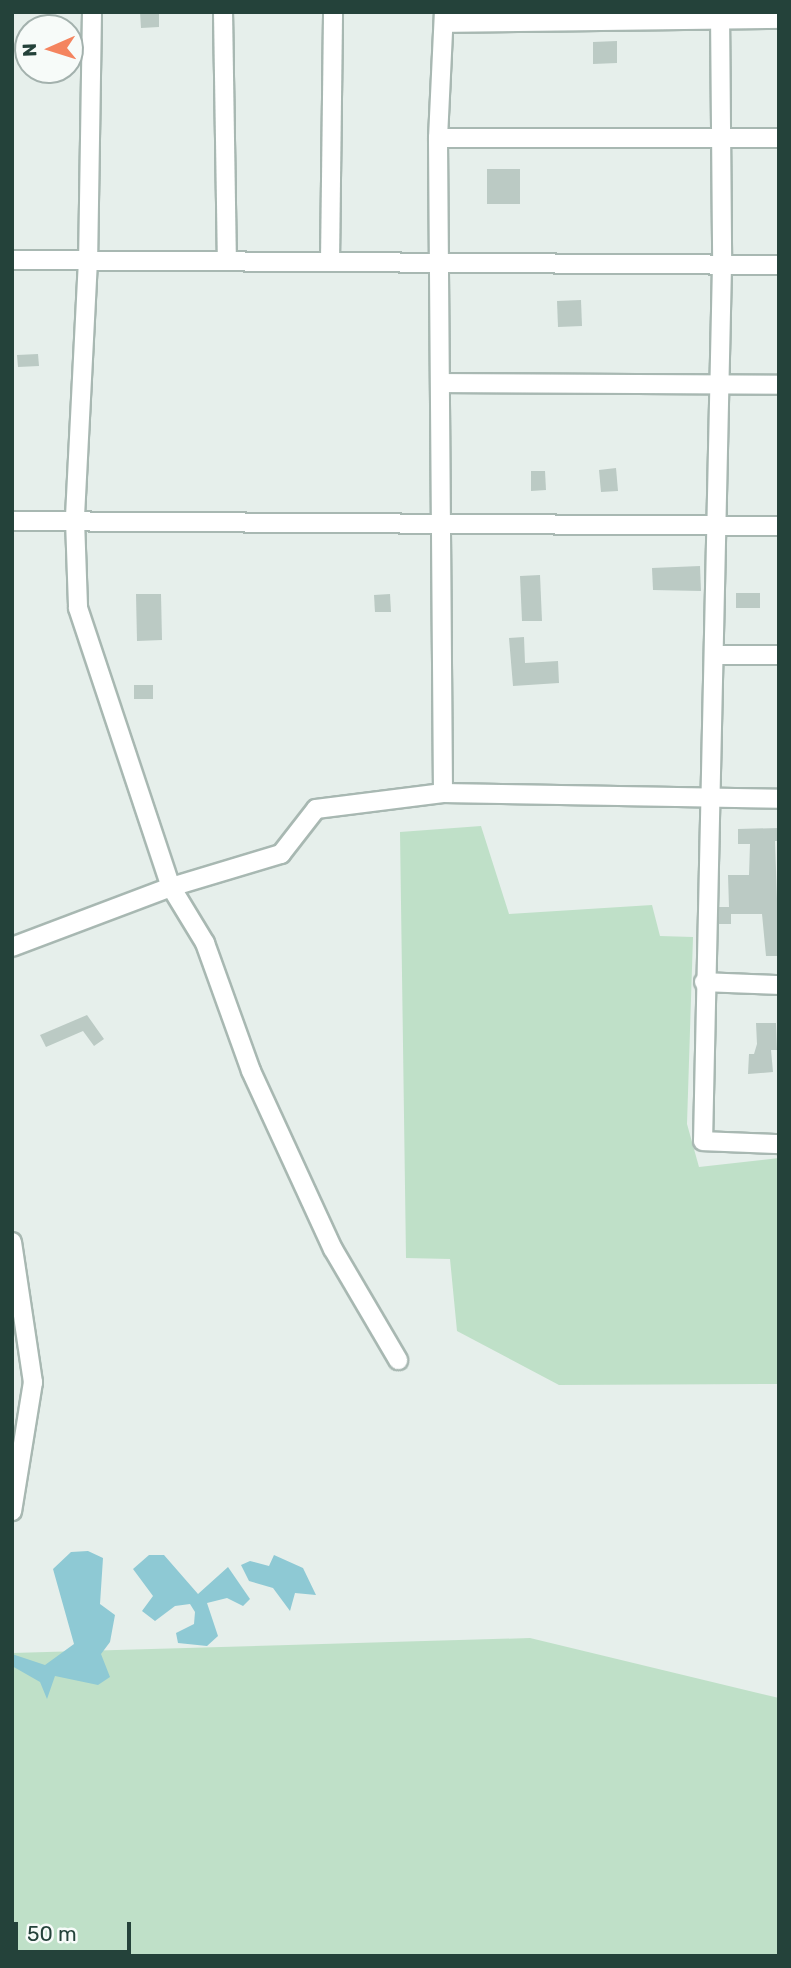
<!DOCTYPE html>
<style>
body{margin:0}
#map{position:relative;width:791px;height:1968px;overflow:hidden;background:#e6efeb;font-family:Rubik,sans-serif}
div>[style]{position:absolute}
.green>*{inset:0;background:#bfe0c8}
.water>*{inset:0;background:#8ec9d4}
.building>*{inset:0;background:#bbcac4}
.roads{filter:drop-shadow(2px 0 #a8b8b2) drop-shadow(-2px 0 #a8b8b2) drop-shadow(0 2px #a8b8b2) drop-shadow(0 -2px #a8b8b2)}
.minor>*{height:18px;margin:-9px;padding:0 9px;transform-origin:9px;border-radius:9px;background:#fff}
span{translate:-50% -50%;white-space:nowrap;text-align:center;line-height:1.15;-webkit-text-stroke:5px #f7fbf9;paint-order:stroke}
.frame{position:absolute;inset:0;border:14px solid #24423a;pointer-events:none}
.north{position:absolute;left:14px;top:14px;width:70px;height:70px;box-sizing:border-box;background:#f7fbf9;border:2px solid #a3b1ad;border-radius:50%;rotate:267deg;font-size:19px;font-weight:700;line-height:28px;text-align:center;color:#24423a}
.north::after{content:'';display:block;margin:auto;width:24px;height:32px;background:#f4845f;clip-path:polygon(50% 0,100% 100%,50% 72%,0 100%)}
.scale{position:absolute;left:14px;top:1922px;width:117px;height:32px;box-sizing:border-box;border:4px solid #24423a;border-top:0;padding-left:9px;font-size:21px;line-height:24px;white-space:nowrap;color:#24423a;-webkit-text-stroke:5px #f7fbf9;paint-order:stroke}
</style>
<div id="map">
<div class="green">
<i style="clip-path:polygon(481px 826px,509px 914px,652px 905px,660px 936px,693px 937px,687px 1124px,699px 1167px,779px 1158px,779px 1384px,559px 1385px,457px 1331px,450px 1259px,406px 1258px,400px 832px)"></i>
<i style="clip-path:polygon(530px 1638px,779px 1698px,779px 1956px,12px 1956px,12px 1653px)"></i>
</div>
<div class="water">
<i style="clip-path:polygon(88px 1551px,103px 1558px,100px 1604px,115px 1615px,110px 1642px,101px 1654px,110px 1677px,98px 1685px,55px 1676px,47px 1699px,40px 1682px,12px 1666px,12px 1654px,45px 1665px,74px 1644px,53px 1569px,71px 1552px)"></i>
<i style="clip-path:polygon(149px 1555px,164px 1555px,198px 1594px,228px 1567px,250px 1599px,243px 1606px,227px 1598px,207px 1603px,218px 1636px,207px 1646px,178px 1643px,176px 1633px,194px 1624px,195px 1612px,190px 1604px,175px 1606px,155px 1621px,142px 1611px,153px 1596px,133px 1569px)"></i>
<i style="clip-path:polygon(274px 1555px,303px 1568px,316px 1595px,295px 1593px,290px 1611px,273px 1588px,249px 1581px,241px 1565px,250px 1561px,269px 1566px)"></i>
</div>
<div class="building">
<i style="clip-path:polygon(140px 12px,159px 12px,159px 27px,141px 28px)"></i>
<i style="clip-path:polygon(617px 41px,617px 63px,593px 64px,593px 42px)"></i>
<i style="clip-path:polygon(487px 169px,520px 169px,520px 204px,487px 204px)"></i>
<i style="clip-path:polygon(581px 300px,582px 326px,558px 327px,557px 301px)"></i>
<i style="clip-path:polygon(38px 354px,39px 366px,18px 367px,17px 355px)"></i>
<i style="clip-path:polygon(616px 468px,618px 491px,601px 492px,599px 470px)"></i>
<i style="clip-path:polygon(531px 471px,545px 471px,546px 490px,531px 491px)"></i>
<i style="clip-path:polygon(700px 566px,701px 591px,653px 590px,652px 568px)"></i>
<i style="clip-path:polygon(540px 575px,542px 621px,522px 621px,520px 576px)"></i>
<i style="clip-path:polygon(736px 593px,760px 593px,760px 608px,736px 608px)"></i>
<i style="clip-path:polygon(136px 594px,161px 594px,162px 640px,137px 641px)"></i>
<i style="clip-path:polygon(390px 594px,391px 612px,375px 612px,374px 595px)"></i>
<i style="clip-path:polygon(524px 637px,525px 663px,558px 661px,559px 683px,513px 686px,509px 638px)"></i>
<i style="clip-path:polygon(134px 685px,153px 685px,153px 699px,134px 699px)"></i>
<i style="clip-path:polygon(779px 828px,779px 841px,775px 841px,779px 956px,766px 956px,762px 914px,731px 914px,731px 924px,719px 924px,719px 907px,729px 907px,728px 875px,749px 875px,750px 844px,738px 844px,738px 829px)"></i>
<i style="clip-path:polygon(87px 1015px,104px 1039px,94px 1046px,83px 1031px,46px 1047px,40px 1035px)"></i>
<i style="clip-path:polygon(756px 1023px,776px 1023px,777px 1050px,771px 1050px,773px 1072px,748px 1074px,749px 1054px,754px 1054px,757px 1044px)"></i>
</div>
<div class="roads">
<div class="minor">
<i style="left:92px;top:12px;width:248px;rotate:90.9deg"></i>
<i style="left:88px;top:260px;width:260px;rotate:92.9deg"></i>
<i style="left:75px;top:520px;width:88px;rotate:88deg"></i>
<i style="left:78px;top:608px;width:294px;rotate:71.6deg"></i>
<i style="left:171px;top:887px;width:66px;rotate:58.7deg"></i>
<i style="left:205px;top:943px;width:136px;rotate:70.2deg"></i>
<i style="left:251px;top:1071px;width:196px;rotate:65.3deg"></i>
<i style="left:333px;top:1249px;width:129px;rotate:59.6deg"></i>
<i style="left:223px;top:12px;width:247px;rotate:89.1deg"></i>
<i style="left:720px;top:12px;width:253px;rotate:89.5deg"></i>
<i style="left:722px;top:265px;width:876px;rotate:91.24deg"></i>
<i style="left:703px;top:1141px;width:76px;rotate:2.3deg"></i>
<i style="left:444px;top:23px;width:335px;rotate:-0.7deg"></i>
<i style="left:438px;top:138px;width:341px"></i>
<i style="left:12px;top:260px;width:767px;rotate:0.37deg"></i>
<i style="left:330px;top:262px;width:250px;rotate:-89.3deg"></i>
<i style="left:442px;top:383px;width:337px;rotate:0.3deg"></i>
<i style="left:12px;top:521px;width:767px;rotate:0.37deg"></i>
<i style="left:715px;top:655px;width:64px"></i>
<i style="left:443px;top:793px;width:655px;rotate:-90.44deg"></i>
<i style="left:438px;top:138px;width:126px;rotate:-87.3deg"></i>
<i style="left:12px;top:947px;width:170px;rotate:-20.7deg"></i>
<i style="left:171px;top:887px;width:115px;rotate:-16.7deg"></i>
<i style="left:281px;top:854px;width:57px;rotate:-52.1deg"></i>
<i style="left:316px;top:809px;width:128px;rotate:-7.2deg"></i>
<i style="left:443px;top:793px;width:336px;rotate:1deg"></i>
<i style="left:704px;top:982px;width:75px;rotate:2.3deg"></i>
<i style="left:12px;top:1242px;width:142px;rotate:81.5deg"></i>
<i style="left:33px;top:1382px;width:131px;rotate:99.2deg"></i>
</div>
</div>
<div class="frame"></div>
<div class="north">N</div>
<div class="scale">50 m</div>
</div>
